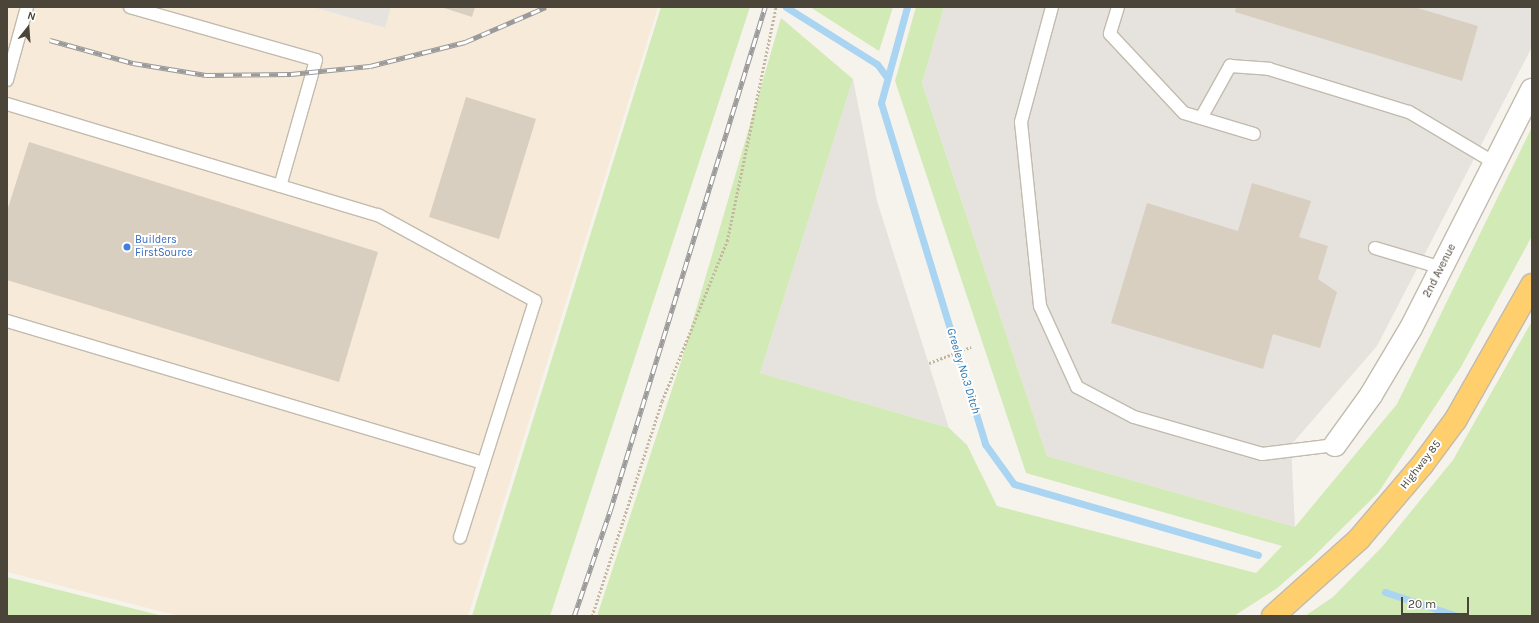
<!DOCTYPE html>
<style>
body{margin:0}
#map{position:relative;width:1539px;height:623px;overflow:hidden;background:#f6f3ec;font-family:Karla,sans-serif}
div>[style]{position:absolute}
.commercial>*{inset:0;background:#f7ead8}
.industrial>*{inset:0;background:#e6e2dd}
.green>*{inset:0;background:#d2eab5}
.stream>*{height:7px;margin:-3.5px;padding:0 3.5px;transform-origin:3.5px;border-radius:3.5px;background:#a9d4f2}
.building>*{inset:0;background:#d8cfc1}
.path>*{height:2.5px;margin-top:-1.25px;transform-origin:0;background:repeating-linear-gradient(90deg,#c4b79f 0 2px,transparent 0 4px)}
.roads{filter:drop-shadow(1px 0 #c2bbae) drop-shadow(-1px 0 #c2bbae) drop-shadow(0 1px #c2bbae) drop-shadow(0 -1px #c2bbae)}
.lane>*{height:12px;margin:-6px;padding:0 6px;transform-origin:6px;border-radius:6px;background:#fff}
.street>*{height:22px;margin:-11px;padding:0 11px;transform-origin:11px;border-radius:11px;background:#fff}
.highway>*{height:22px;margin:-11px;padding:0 11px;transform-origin:11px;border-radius:11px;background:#ffcf6e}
.rail>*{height:4.5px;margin-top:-2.25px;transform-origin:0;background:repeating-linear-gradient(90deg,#fff 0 9px,#9a9a9a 0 18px);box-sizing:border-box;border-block:1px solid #9a9a9a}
.dots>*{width:11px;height:11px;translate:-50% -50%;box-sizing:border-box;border:2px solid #fff;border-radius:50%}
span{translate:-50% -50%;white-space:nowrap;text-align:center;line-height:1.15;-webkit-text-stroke:4px #fff;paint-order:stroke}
.shop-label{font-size:11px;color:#366cbe}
.left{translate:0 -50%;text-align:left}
.street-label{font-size:11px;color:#4b4439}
.water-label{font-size:12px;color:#2e7ab2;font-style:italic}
.frame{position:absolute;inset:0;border:8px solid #4b4439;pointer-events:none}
.north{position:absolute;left:8px;top:8px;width:40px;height:40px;-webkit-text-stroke:3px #fff;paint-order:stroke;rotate:17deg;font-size:11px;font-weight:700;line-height:16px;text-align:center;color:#4b4439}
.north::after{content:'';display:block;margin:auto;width:14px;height:18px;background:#4b4439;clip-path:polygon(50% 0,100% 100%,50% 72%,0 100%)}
.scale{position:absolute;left:1401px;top:597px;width:68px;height:18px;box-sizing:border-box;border:2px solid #4b4439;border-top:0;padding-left:5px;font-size:12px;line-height:14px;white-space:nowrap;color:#4b4439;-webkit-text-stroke:3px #fff;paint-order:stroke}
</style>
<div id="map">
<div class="commercial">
<i style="clip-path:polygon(7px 7px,313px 7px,384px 28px,391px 7px,658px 7px,468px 616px,179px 616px,7px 572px)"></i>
</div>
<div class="industrial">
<i style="clip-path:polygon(313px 7px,391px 7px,385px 28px)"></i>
<i style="clip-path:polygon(944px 7px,1532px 7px,1532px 47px,1377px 346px,1291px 445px,1295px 527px,1047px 456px,922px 83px)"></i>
<i style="clip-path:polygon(853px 79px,877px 201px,949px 428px,760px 373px)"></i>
</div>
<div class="green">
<i style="clip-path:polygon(661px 7px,750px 7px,550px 616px,472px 616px)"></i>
<i style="clip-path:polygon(810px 7px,893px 7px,879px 51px)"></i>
<i style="clip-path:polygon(916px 7px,944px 7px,922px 83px,1047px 456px,1295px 527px,1397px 404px,1532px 127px,1532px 236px,1461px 367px,1378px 493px,1313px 557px,1276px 589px,1234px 616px,597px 616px,680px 365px,781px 18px,853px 79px,760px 373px,949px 428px,967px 445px,997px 506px,1256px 573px,1282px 546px,1026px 473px,895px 81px)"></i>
<i style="clip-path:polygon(1532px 321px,1532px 616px,1305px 616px,1333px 597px,1382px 547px,1453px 460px)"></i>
<i style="clip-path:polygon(7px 577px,163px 616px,7px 616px)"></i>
</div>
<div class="stream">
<i style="left:786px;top:7px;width:107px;rotate:32.1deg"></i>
<i style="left:877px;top:64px;width:15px;rotate:53deg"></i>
<i style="left:907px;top:7px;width:99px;rotate:105.2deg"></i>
<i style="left:881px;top:103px;width:357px;rotate:73deg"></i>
<i style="left:985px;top:444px;width:49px;rotate:54.1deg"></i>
<i style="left:1014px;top:484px;width:254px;rotate:16.2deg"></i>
<i style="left:1385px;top:592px;width:76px;rotate:18.4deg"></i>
</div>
<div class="building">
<i style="clip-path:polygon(441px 7px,475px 7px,472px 17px)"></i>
<i style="clip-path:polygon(1236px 7px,1414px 7px,1478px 26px,1462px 81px,1235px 12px)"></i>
<i style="clip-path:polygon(466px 97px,536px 119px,499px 239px,429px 217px)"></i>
<i style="clip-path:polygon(29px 142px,378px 252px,339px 382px,7px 280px,7px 211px)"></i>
<i style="clip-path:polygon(1252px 183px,1311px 201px,1299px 237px,1328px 246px,1318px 279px,1337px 292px,1320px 348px,1273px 334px,1263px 369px,1111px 323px,1147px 203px,1238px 231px)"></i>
</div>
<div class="path">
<i style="left:929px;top:363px;width:45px;rotate:-20.9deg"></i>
<i style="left:592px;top:616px;width:226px;rotate:-72deg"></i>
<i style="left:662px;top:401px;width:173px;rotate:-67.9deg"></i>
<i style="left:727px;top:241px;width:239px;rotate:-78.2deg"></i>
</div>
<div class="roads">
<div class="lane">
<i style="left:130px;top:7px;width:193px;rotate:15.9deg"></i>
<i style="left:316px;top:60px;width:131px;rotate:105.9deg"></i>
<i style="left:1052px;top:7px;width:119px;rotate:105.1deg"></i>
<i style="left:1021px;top:122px;width:185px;rotate:84.1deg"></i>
<i style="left:1040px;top:306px;width:89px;rotate:65.4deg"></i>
<i style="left:1077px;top:387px;width:64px;rotate:27.8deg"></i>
<i style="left:1134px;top:417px;width:133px;rotate:16.1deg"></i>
<i style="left:1262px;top:454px;width:74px;rotate:-7deg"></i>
<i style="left:1118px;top:7px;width:28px;rotate:107deg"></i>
<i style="left:1110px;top:34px;width:108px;rotate:46.9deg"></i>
<i style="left:1184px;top:113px;width:73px;rotate:16.7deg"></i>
<i style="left:7px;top:80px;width:76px;rotate:-74.7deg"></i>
<i style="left:7px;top:104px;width:387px;rotate:16.7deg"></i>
<i style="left:378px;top:215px;width:179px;rotate:28.7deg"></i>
<i style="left:535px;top:301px;width:248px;rotate:107.6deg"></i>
<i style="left:1201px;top:118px;width:60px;rotate:-60.9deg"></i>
<i style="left:1230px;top:66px;width:39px;rotate:4deg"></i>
<i style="left:1269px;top:69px;width:146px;rotate:17.1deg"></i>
<i style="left:1409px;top:112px;width:100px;rotate:30.7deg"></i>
<i style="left:1375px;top:248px;width:70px;rotate:16.6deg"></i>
<i style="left:7px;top:321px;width:497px;rotate:16.6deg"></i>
</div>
<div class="street">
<i style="left:1335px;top:445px;width:62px;rotate:-54.2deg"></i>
<i style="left:1371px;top:395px;width:78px;rotate:-59.2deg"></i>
<i style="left:1411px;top:328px;width:267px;rotate:-63.1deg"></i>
</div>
<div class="highway">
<i style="left:1273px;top:616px;width:115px;rotate:-41.8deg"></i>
<i style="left:1359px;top:539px;width:97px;rotate:-49.6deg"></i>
<i style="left:1422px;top:465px;width:57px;rotate:-53.5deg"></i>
<i style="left:1456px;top:419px;width:154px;rotate:-60.4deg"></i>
</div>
</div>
<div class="rail">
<i style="left:50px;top:40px;width:86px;rotate:15.5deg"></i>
<i style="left:133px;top:63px;width:74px;rotate:9.3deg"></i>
<i style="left:206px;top:75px;width:85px;rotate:-0.7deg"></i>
<i style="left:291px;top:74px;width:79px;rotate:-5.8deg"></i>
<i style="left:370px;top:66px;width:98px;rotate:-14.2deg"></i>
<i style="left:465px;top:42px;width:88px;rotate:-23.4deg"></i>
<i style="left:574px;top:616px;width:111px;rotate:-71.1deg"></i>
<i style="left:610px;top:511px;width:527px;rotate:-72.91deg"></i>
</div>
<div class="dots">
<i style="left:127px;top:247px;background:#3f7fe0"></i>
</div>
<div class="shop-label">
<span class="left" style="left:135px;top:247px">Builders<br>FirstSource</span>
</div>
<div class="street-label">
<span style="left:1440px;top:271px;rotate:-63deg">2nd Avenue</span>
<span style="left:1421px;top:465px;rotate:-52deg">Highway 85</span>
</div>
<div class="water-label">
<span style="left:963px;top:371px;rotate:73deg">Greeley No.3 Ditch</span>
</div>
<div class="frame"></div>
<div class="north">N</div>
<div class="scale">20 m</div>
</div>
